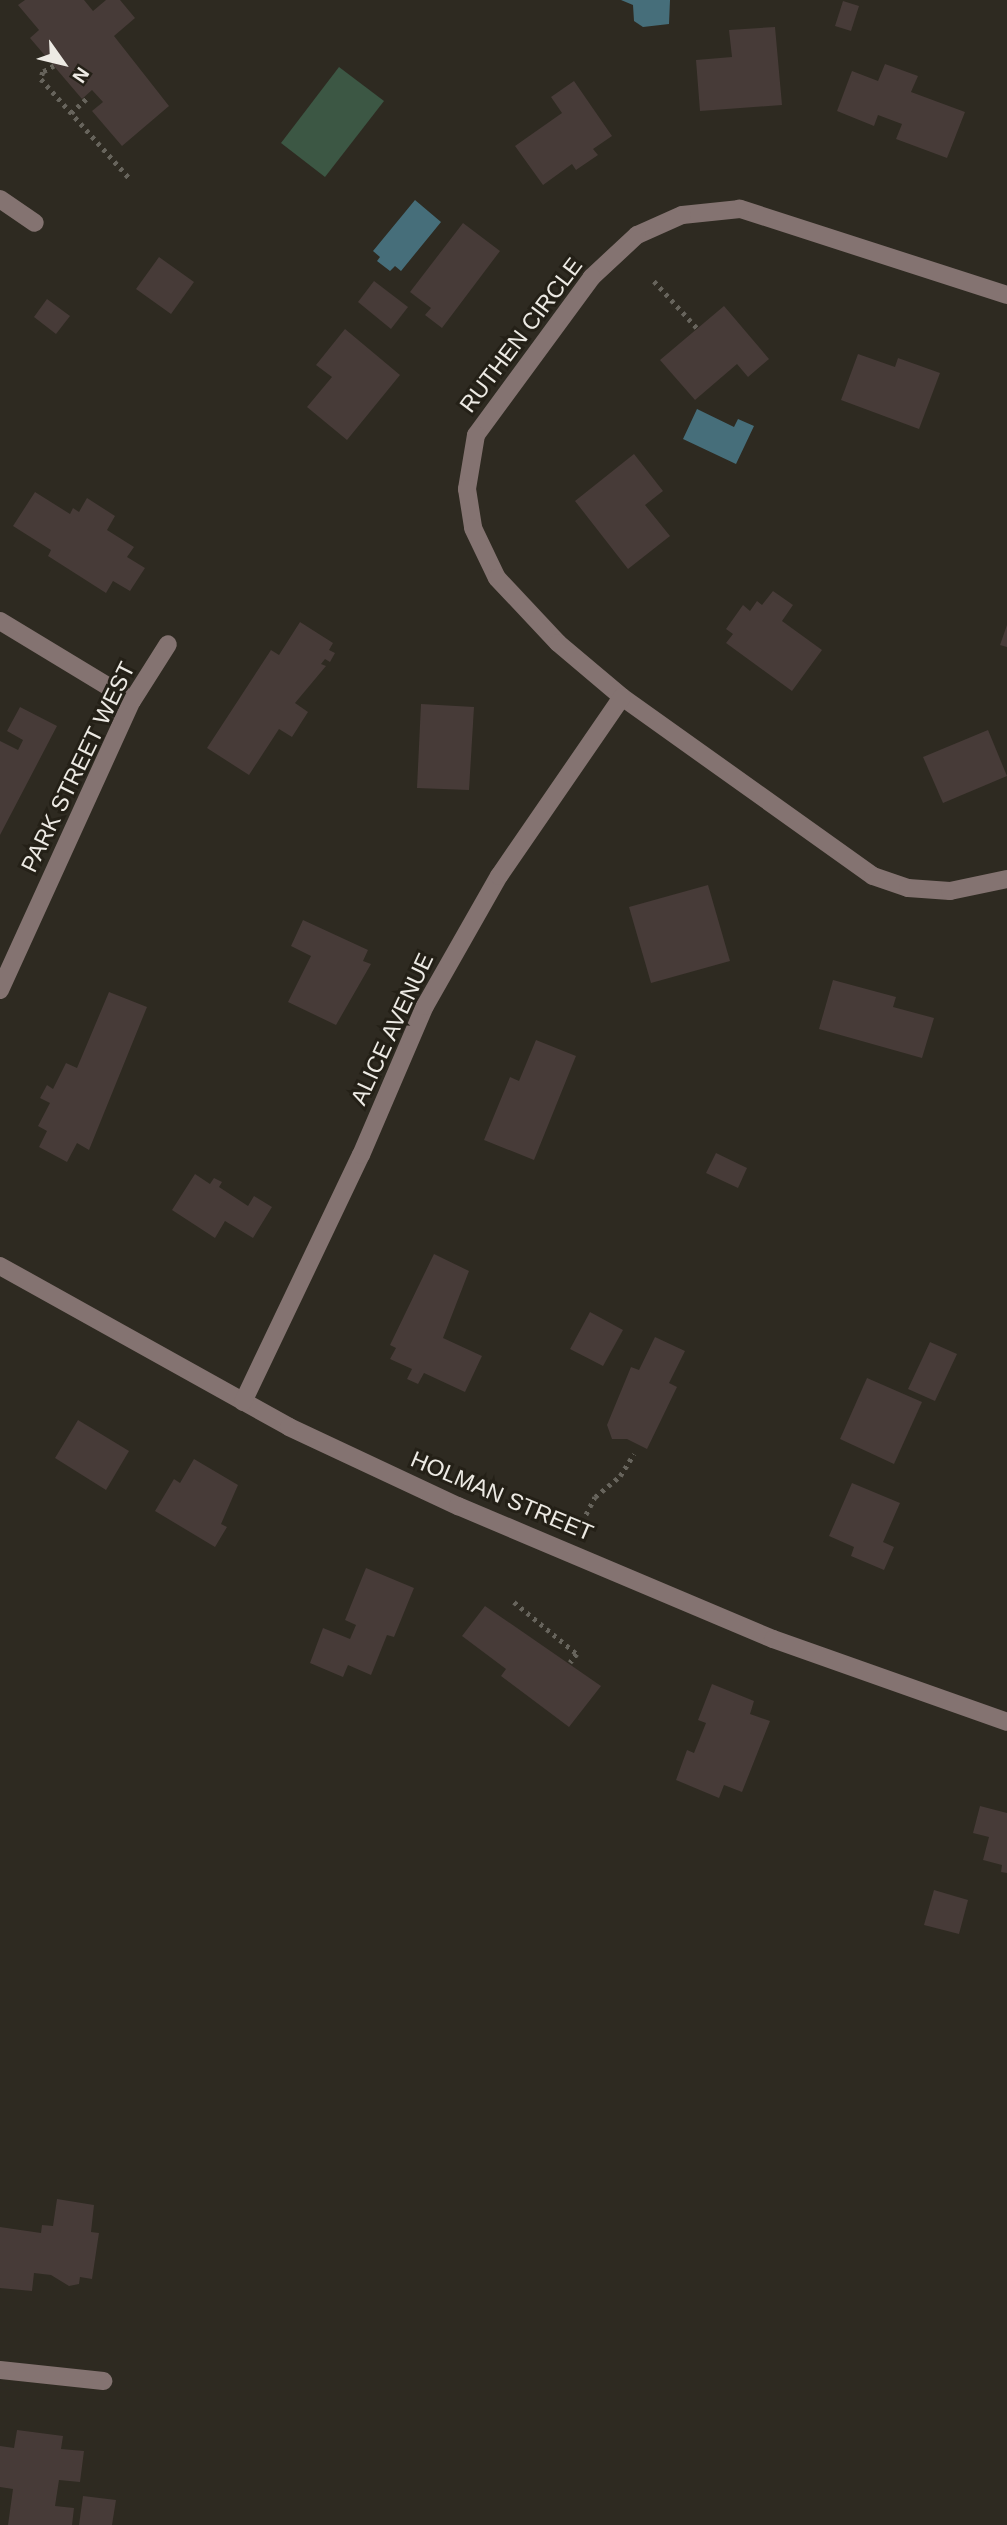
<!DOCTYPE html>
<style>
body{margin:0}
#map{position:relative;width:1007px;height:2525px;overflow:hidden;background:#2e2a21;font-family:Helvetica,sans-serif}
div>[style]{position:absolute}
.green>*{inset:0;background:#3c5744}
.water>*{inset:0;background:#466e7a}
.building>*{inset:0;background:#473b38}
.path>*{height:4.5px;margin-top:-2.25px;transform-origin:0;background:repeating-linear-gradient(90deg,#67645c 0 3.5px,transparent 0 8.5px)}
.minor>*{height:18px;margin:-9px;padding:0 9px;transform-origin:9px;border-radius:9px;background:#847371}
span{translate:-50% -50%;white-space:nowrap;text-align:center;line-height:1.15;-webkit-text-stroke:6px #242017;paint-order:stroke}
.street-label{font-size:23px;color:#edeae4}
.north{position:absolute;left:28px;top:28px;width:70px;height:70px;-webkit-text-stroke:5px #242017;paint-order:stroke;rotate:124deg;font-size:19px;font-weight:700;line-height:28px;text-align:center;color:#edeae4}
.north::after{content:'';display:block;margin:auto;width:24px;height:32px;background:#edeae4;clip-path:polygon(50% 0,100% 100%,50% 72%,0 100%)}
</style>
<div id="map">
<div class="green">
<i style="clip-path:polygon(339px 67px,384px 101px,325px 177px,281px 143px)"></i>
</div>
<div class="water">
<i style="clip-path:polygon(621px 0,670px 0,669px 24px,643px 27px,634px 21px,633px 5px)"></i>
<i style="clip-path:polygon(415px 200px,441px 222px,401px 271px,395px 266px,390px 271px,377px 261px,380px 257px,373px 251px)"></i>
<i style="clip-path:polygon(697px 409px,734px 427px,738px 419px,754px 426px,736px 464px,683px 439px)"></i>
</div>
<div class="building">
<i style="clip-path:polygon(25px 0,84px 0,93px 11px,106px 0,120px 0,135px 18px,114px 36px,169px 106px,122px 146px,92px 111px,103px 102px,92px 90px,82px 99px,30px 38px,39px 30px,18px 5px)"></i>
<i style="clip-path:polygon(843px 1px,859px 6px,851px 31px,835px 26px)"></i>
<i style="clip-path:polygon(775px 27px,782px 105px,700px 111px,696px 60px,732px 57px,729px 30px)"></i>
<i style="clip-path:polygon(885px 64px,918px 76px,911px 92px,965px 112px,947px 158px,896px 139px,902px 124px,878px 115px,874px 126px,837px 111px,852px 71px,878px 81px)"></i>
<i style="clip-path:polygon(574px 81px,612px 136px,593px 149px,598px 155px,576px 170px,572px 164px,543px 185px,515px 146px,562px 113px,551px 97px)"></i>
<i style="clip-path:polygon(463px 223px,500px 251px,442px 328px,425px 315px,431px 308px,410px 292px)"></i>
<i style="clip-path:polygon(159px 257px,194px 282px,171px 314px,136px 289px)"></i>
<i style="clip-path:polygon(374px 281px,408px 307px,391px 329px,358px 302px)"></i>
<i style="clip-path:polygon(47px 299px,70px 316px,56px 334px,34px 317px)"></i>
<i style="clip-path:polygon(724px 306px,769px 359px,748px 377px,737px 364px,695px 400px,660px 360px)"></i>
<i style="clip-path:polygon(345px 329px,400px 375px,347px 440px,307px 407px,332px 377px,316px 365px)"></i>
<i style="clip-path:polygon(858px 354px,895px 367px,898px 358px,940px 373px,919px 429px,841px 400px)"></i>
<i style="clip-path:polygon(634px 454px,663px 491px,645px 505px,670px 536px,628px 569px,575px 501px)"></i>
<i style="clip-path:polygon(35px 492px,70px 514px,73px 508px,79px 512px,87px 498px,115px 516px,107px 530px,134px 547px,127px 557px,145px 568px,130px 591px,113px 581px,106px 593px,48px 556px,51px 550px,13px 526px)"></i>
<i style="clip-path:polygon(773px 591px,793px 605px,782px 621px,822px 650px,792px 691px,726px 643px,733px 634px,726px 629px,743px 605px,750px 611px,757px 601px,762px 605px)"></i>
<i style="clip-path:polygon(300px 622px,333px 643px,329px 650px,335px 653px,330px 662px,325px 659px,321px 664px,326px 666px,295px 703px,308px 712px,292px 737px,279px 729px,249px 775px,207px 748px,271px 650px,279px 655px)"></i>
<i style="clip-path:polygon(1007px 625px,1007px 647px,1000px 645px)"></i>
<i style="clip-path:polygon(421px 704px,474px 707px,469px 790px,417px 788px)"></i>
<i style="clip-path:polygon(20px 707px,57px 726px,0 835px,0 741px,18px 750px,23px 740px,7px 731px)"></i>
<i style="clip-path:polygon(988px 730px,1007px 776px,943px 803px,923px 757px)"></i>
<i style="clip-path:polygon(708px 885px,730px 961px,651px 983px,629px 907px)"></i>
<i style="clip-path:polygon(303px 920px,368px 950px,363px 961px,371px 964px,336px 1025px,288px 1002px,311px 956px,291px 946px)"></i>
<i style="clip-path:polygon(833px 980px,896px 997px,893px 1007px,934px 1018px,922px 1058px,819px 1029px)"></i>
<i style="clip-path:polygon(109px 992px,147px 1007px,89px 1150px,77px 1143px,67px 1162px,39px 1147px,47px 1131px,38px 1126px,50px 1103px,40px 1098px,47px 1085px,53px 1089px,66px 1063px,77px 1068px)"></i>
<i style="clip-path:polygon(536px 1040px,576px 1056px,534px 1160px,484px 1140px,510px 1077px,519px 1081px)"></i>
<i style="clip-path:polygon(716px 1153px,747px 1168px,738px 1188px,706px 1173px)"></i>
<i style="clip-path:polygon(195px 1174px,210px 1184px,214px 1178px,222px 1182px,219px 1187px,248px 1206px,254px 1196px,272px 1207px,253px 1238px,225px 1221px,215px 1238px,172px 1210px)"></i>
<i style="clip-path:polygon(434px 1254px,469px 1271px,443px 1338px,482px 1356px,465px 1392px,424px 1373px,418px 1384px,407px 1379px,412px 1369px,390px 1359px,396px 1348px,390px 1345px)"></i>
<i style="clip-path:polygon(590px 1312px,623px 1330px,603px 1366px,570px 1349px)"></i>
<i style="clip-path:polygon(655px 1337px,685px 1351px,669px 1383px,677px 1387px,647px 1449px,627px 1439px,612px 1439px,607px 1425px,631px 1367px,639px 1370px)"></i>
<i style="clip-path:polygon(930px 1342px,957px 1354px,935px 1401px,908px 1389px)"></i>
<i style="clip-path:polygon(867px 1378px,922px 1402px,894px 1464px,840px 1439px)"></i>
<i style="clip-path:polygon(78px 1420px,129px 1451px,106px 1490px,55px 1458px)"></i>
<i style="clip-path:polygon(194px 1459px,238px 1485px,221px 1524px,227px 1527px,215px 1547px,155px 1511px,174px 1479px,180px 1483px)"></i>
<i style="clip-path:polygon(852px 1483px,900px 1503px,883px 1542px,894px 1547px,884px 1570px,851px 1556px,854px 1547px,829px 1536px)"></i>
<i style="clip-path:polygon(366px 1568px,414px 1588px,394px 1637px,387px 1635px,371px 1675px,348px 1665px,343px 1677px,310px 1663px,323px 1628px,350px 1639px,356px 1625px,345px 1620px)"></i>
<i style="clip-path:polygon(485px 1606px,601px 1686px,569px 1727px,501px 1676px,506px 1669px,462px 1636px)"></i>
<i style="clip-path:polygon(712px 1684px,754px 1701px,750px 1714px,770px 1721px,742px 1792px,724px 1785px,719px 1798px,676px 1780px,687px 1750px,694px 1753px,706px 1723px,698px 1720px)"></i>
<i style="clip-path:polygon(980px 1806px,1007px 1813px,1007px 1873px,1001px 1872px,1002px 1865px,983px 1860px,989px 1837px,973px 1833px)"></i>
<i style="clip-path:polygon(934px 1890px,968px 1900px,959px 1934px,924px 1925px)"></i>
<i style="clip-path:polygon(57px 2199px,94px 2205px,91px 2232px,99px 2233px,92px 2279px,80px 2277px,79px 2284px,69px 2286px,51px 2275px,34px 2273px,32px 2291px,0 2288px,0 2227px,41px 2233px,42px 2225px,53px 2226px)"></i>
<i style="clip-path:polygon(17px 2430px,63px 2436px,61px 2449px,84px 2451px,80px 2482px,59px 2480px,55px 2506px,74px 2508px,72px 2525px,8px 2525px,13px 2489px,0 2487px,0 2446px,14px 2448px)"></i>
<i style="clip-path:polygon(83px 2496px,116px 2500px,112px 2525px,79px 2525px)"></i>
</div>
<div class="path">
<i style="left:54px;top:66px;width:13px;rotate:151deg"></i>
<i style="left:43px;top:72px;width:7px;rotate:106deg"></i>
<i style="left:41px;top:79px;width:134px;rotate:48.3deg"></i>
<i style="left:71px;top:113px;width:21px;rotate:-43deg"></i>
<i style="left:654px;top:281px;width:64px;rotate:47.5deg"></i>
<i style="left:582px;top:1522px;width:28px;rotate:-63deg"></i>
<i style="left:595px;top:1497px;width:33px;rotate:-40deg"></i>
<i style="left:620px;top:1476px;width:26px;rotate:-58deg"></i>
<i style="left:514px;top:1602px;width:82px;rotate:39.5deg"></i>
<i style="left:577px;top:1654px;width:11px;rotate:128deg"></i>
</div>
<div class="minor">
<i style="left:0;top:199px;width:42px;rotate:34.4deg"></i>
<i style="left:1007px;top:295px;width:281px;rotate:-162.1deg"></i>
<i style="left:740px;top:209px;width:58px;rotate:174.1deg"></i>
<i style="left:682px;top:215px;width:49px;rotate:156deg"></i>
<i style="left:637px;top:235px;width:62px;rotate:137deg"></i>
<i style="left:592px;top:277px;width:196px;rotate:126.3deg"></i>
<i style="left:476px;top:435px;width:55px;rotate:99.5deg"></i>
<i style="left:467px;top:489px;width:39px;rotate:81deg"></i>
<i style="left:473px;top:528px;width:55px;rotate:64.4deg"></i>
<i style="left:497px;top:578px;width:89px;rotate:46.8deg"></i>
<i style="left:558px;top:643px;width:84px;rotate:40.2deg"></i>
<i style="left:622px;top:697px;width:308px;rotate:35.5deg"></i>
<i style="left:873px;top:876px;width:37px;rotate:19deg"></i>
<i style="left:908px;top:888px;width:42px;rotate:4.1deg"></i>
<i style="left:950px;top:891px;width:58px;rotate:-11.9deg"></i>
<i style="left:0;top:621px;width:154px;rotate:31.2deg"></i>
<i style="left:0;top:990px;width:318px;rotate:-65.5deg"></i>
<i style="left:132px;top:701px;width:67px;rotate:-57.7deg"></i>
<i style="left:0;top:1266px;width:331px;rotate:29.1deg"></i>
<i style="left:289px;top:1427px;width:187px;rotate:25.1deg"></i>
<i style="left:458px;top:1506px;width:342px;rotate:22.9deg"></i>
<i style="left:773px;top:1639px;width:248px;rotate:19.5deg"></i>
<i style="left:243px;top:1402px;width:274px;rotate:-64.5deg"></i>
<i style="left:361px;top:1155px;width:162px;rotate:-66.8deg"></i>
<i style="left:425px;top:1006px;width:150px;rotate:-60.4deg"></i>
<i style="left:499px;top:876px;width:217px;rotate:-55.5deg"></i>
<i style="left:0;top:2370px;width:104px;rotate:6.1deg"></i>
</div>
<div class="street-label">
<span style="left:521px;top:335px;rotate:-53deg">RUTHEN CIRCLE</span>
<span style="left:78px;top:767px;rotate:-64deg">PARK STREET WEST</span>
<span style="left:392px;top:1029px;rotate:-65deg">ALICE AVENUE</span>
<span style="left:502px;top:1496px;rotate:23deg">HOLMAN STREET</span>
</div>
<div class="north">N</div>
</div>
